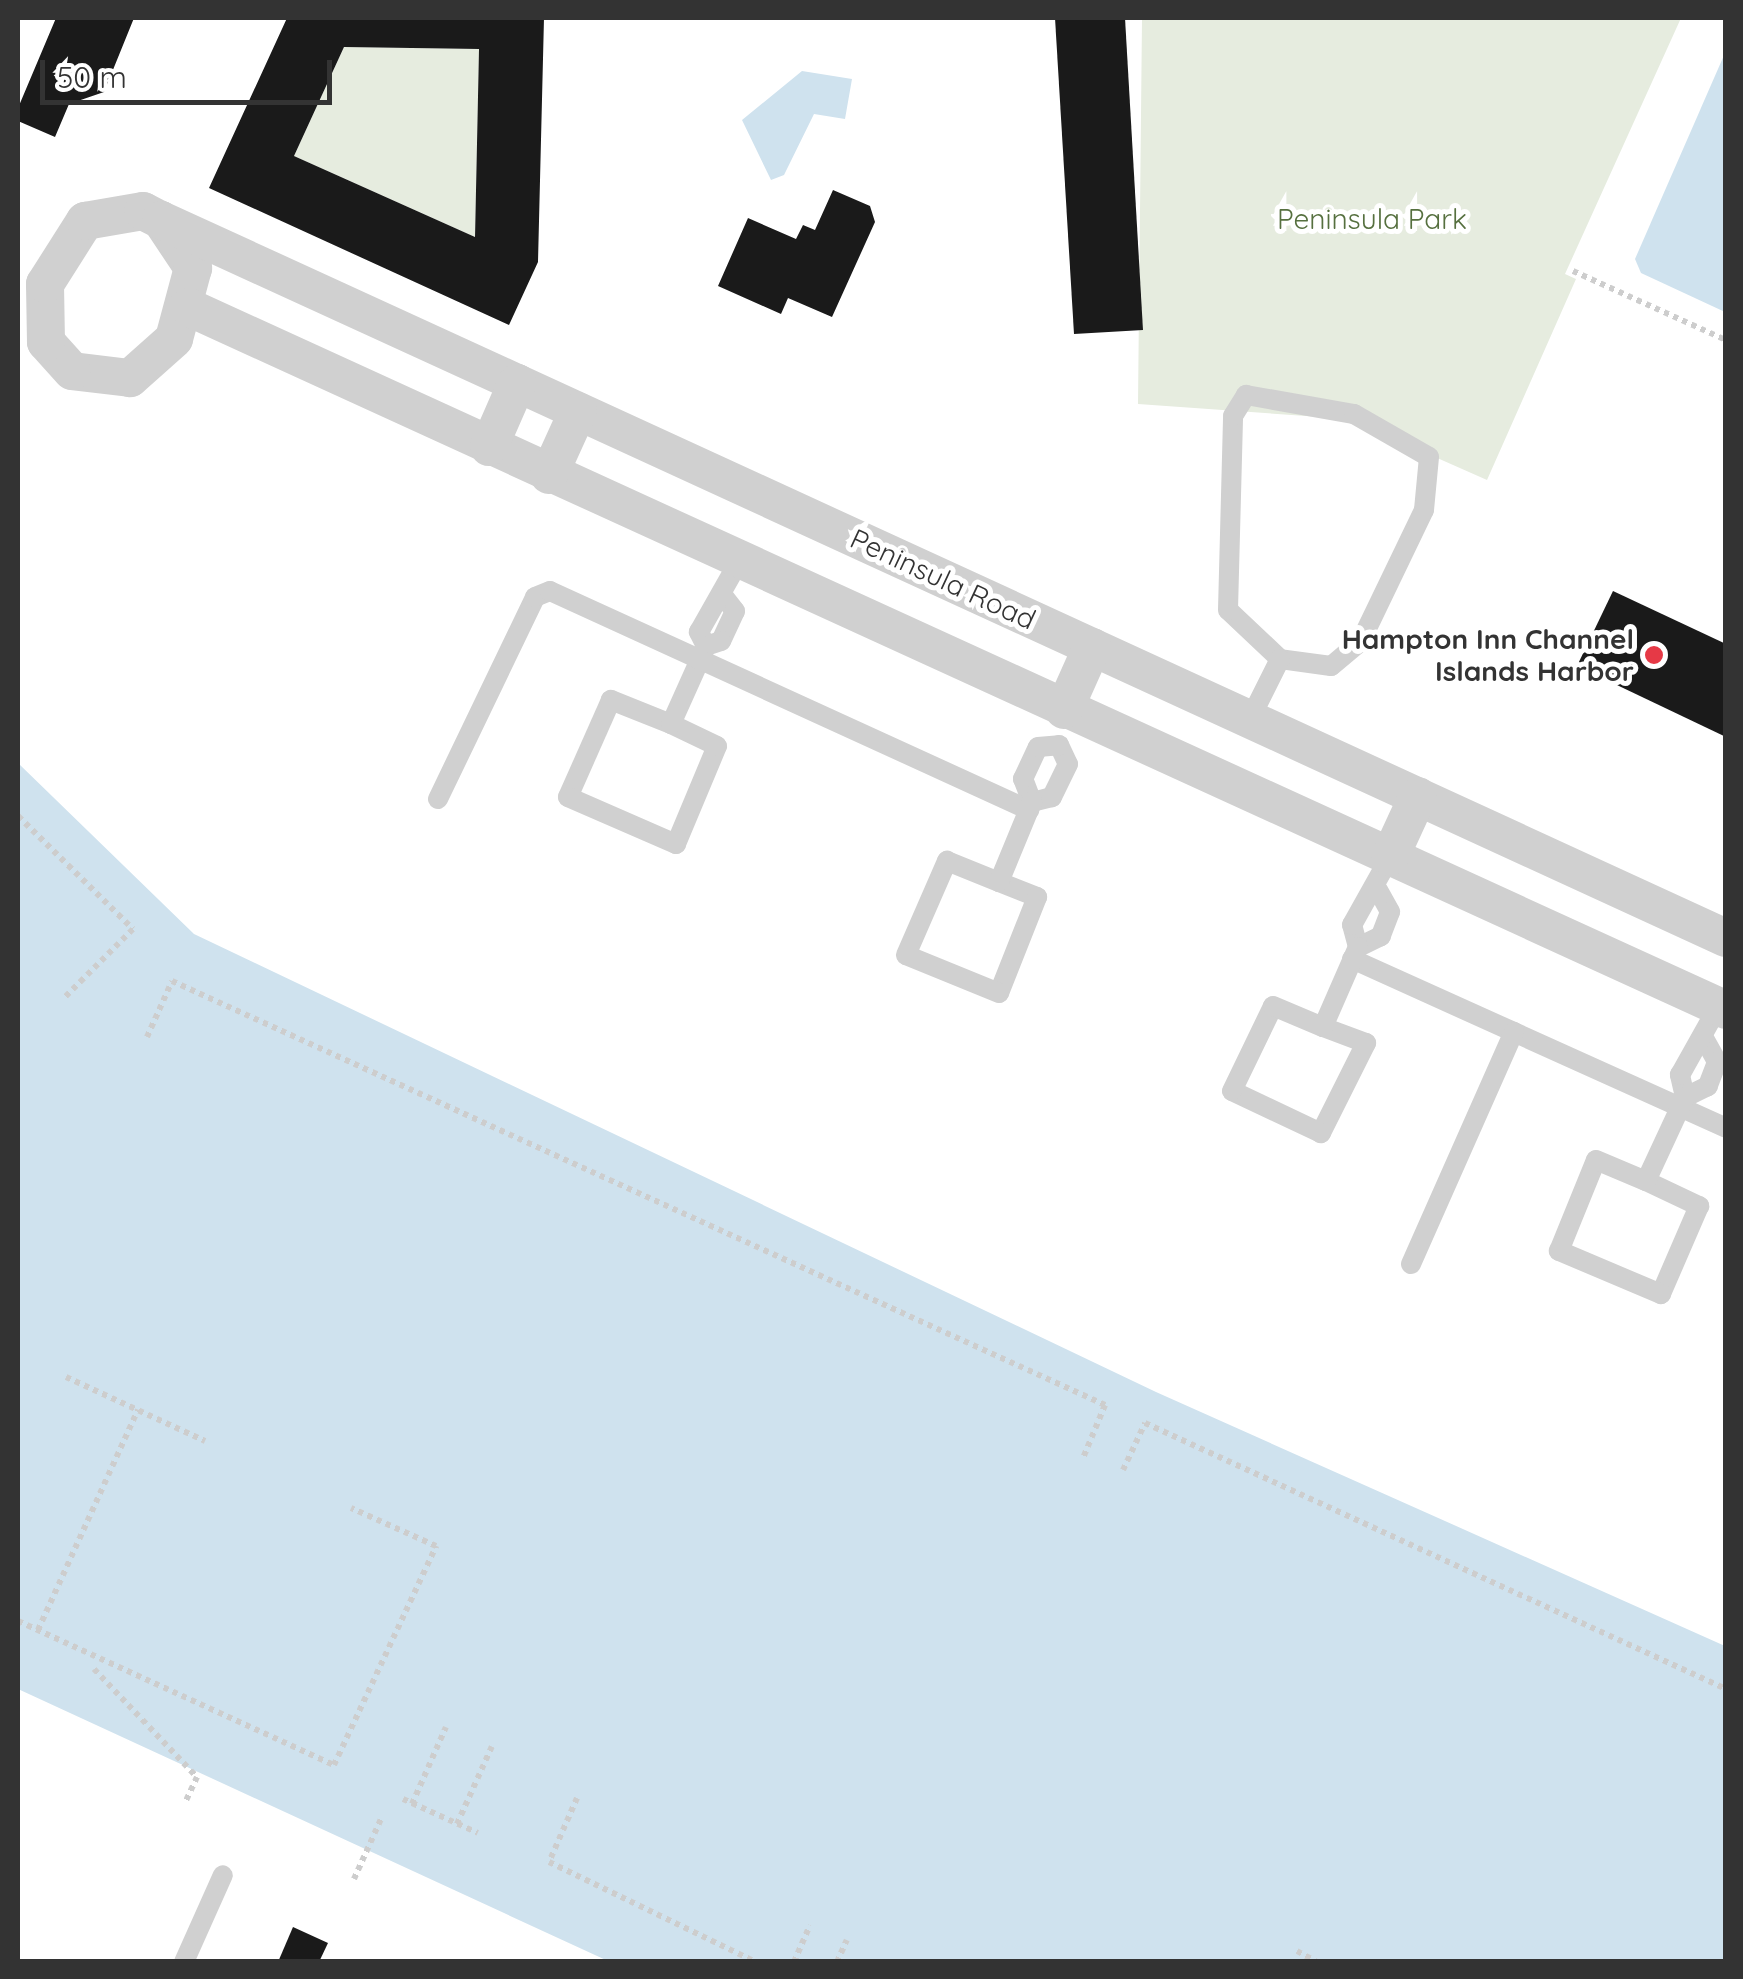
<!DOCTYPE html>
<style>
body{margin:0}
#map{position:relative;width:1743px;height:1979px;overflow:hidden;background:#fff;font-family:Quicksand,sans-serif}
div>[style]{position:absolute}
.green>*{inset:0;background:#e6ecdf}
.water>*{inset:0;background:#cfe2ee}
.building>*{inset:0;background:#1a1a1a}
.path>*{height:6px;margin-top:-3px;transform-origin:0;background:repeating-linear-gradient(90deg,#cdcdcd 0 5px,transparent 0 10px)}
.service>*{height:20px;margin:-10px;padding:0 10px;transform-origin:10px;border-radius:10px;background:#d0d0d0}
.minor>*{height:38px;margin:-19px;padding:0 19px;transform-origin:19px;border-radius:19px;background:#d0d0d0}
.dots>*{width:28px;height:28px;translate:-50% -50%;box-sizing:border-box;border:5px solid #fff;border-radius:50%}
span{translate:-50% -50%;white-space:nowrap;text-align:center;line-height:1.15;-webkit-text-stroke:10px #fff;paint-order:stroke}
.park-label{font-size:28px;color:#56703f}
.street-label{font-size:28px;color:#333}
.poi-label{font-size:28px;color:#333;font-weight:700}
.right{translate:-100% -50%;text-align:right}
.frame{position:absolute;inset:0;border:20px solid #333;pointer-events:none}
.scale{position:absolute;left:40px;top:60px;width:292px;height:45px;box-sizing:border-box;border:5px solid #333;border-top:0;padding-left:12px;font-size:30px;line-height:35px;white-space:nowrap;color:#333;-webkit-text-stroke:8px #fff;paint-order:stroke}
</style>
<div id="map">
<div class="green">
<i style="clip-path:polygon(1142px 18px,1681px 18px,1565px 274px,1576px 279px,1487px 480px,1349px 419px,1138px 404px)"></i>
<i style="clip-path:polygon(344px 47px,479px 49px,475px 237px,294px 156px)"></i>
</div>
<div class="water">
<i style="clip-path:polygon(1725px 53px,1725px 312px,1641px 273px,1635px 259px)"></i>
<i style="clip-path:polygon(802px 71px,852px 79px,845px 119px,814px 114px,784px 175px,771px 180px,742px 120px)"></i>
<i style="clip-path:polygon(18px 763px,194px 934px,1156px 1392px,1725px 1646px,1725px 1961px,608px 1961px,18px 1689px)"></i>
</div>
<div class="building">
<i style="clip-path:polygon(56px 18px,134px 18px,104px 92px,69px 104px,55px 137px,18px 121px,18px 108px)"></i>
<i style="clip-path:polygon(evenodd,287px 18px,544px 18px,538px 262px,509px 325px,209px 188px,287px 18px,344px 47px,479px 49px,475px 237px,294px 156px,344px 47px)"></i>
<i style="clip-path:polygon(1055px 18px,1125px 18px,1143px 330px,1074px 334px)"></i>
<i style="clip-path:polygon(833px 190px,870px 206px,875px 222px,832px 317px,788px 298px,781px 314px,718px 286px,748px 218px,796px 239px,803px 225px,815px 230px)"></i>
<i style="clip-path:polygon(1613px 591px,1726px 644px,1726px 737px,1577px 666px)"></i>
<i style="clip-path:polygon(293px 1927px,328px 1943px,319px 1962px,278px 1962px)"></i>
</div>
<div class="path">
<i style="left:1573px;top:271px;width:168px;rotate:24.3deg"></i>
<i style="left:18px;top:816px;width:161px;rotate:44.5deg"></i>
<i style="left:133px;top:929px;width:96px;rotate:135deg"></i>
<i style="left:147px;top:1037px;width:61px;rotate:-65.9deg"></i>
<i style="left:172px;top:981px;width:1025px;rotate:24.44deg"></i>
<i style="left:1105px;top:1405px;width:57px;rotate:112.5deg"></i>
<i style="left:66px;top:1377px;width:153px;rotate:24.7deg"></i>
<i style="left:1123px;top:1470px;width:52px;rotate:-64.9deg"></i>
<i style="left:1145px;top:1423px;width:639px;rotate:24.6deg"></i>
<i style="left:18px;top:1621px;width:347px;rotate:24.5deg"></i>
<i style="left:334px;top:1765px;width:242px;rotate:-65deg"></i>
<i style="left:436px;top:1546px;width:93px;rotate:-155.9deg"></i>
<i style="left:38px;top:1630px;width:242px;rotate:-65.6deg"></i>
<i style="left:94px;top:1669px;width:149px;rotate:46.4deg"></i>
<i style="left:197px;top:1777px;width:29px;rotate:115deg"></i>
<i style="left:577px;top:1798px;width:70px;rotate:113.6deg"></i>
<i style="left:549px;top:1862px;width:230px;rotate:25.8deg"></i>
<i style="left:403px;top:1799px;width:82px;rotate:24.4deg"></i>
<i style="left:412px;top:1804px;width:84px;rotate:-66.2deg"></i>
<i style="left:457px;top:1824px;width:85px;rotate:-65.8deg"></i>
<i style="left:354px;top:1879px;width:66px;rotate:-65.8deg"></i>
<i style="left:1297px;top:1951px;width:23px;rotate:29deg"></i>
<i style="left:794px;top:1962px;width:40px;rotate:-66.6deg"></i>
<i style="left:837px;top:1962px;width:24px;rotate:-66deg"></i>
</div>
<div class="service">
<i style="left:1246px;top:395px;width:110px;rotate:10deg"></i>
<i style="left:1354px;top:414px;width:86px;rotate:29.8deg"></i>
<i style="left:1429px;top:457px;width:53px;rotate:95.4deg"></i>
<i style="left:1424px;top:510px;width:145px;rotate:115.7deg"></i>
<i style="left:1361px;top:641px;width:39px;rotate:140deg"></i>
<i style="left:1331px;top:666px;width:51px;rotate:-172.2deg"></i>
<i style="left:1280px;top:659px;width:71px;rotate:-136.7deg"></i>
<i style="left:1228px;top:610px;width:194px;rotate:-88.5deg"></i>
<i style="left:1233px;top:416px;width:25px;rotate:-58deg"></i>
<i style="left:724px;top:597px;width:18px;rotate:52deg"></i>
<i style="left:735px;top:611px;width:33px;rotate:115deg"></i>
<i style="left:721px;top:641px;width:16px;rotate:162deg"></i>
<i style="left:706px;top:646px;width:16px;rotate:-117deg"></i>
<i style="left:699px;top:632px;width:79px;rotate:-60.5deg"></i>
<i style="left:1250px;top:719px;width:67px;rotate:-63.4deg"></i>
<i style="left:671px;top:724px;width:65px;rotate:-158.2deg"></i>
<i style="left:611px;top:700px;width:106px;rotate:113.9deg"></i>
<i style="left:568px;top:797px;width:118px;rotate:23.5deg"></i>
<i style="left:676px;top:844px;width:106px;rotate:-67.3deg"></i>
<i style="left:717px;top:746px;width:51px;rotate:-154.4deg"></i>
<i style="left:671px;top:724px;width:85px;rotate:-65.8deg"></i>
<i style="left:1059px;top:745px;width:21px;rotate:65deg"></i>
<i style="left:1068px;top:764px;width:37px;rotate:116deg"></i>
<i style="left:1052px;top:797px;width:21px;rotate:166deg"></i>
<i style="left:1032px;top:802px;width:25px;rotate:-111deg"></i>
<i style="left:1023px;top:779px;width:35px;rotate:-65deg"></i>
<i style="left:1038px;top:747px;width:21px;rotate:-5deg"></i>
<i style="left:438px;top:799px;width:224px;rotate:-64.3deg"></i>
<i style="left:535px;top:597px;width:16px;rotate:-22deg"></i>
<i style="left:550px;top:591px;width:527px;rotate:24.57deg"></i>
<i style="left:999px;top:882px;width:41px;rotate:21.5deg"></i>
<i style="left:1037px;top:897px;width:103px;rotate:111.6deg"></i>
<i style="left:999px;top:993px;width:100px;rotate:-157.8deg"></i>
<i style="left:906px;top:955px;width:103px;rotate:-66.4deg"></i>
<i style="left:947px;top:861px;width:56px;rotate:22deg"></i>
<i style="left:999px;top:882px;width:87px;rotate:-67.6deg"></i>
<i style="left:1378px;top:890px;width:25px;rotate:61deg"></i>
<i style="left:1390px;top:912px;width:26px;rotate:111deg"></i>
<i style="left:1381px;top:936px;width:25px;rotate:154deg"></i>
<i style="left:1358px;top:947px;width:23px;rotate:-105deg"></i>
<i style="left:1352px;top:925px;width:78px;rotate:-60.8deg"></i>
<i style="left:1352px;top:959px;width:410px;rotate:24.3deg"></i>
<i style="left:1323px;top:1027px;width:46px;rotate:20.4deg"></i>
<i style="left:1366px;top:1043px;width:101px;rotate:116.6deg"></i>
<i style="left:1321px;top:1133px;width:98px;rotate:-154.7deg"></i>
<i style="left:1232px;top:1091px;width:94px;rotate:-64.2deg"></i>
<i style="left:1273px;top:1006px;width:54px;rotate:22.8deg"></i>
<i style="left:1323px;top:1027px;width:87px;rotate:-66.4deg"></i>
<i style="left:1705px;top:1040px;width:25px;rotate:61deg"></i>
<i style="left:1717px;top:1062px;width:26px;rotate:111deg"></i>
<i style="left:1708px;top:1086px;width:25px;rotate:154deg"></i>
<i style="left:1685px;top:1097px;width:23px;rotate:-103deg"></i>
<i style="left:1680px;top:1075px;width:78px;rotate:-60.8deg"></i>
<i style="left:1646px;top:1181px;width:59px;rotate:25.3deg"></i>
<i style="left:1699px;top:1206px;width:96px;rotate:113.4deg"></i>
<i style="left:1661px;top:1294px;width:111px;rotate:-157.1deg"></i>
<i style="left:1559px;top:1251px;width:98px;rotate:-67.9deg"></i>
<i style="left:1596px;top:1160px;width:54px;rotate:22.8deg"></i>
<i style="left:1646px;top:1181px;width:93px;rotate:-65.1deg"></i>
<i style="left:1411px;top:1264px;width:254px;rotate:-66.1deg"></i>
<i style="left:184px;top:1962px;width:95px;rotate:-65.9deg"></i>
</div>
<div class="minor">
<i style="left:161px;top:220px;width:58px;rotate:56.3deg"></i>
<i style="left:193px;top:268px;width:73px;rotate:105deg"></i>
<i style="left:174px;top:339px;width:59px;rotate:138.4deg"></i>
<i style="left:130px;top:378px;width:58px;rotate:-173.1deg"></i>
<i style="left:72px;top:371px;width:39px;rotate:-132deg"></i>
<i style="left:46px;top:342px;width:58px;rotate:-91deg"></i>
<i style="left:45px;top:284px;width:75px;rotate:-57.6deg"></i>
<i style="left:85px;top:221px;width:59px;rotate:-9.8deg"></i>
<i style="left:143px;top:211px;width:20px;rotate:27deg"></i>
<i style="left:161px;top:220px;width:392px;rotate:24.6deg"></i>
<i style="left:517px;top:383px;width:1330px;rotate:24.66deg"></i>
<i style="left:188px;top:307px;width:1691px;rotate:24.56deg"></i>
<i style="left:489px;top:447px;width:70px;rotate:-66.4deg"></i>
<i style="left:549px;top:475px;width:70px;rotate:-65.6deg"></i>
<i style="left:1064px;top:710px;width:69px;rotate:-66deg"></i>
<i style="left:1390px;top:857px;width:67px;rotate:-65.3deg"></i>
</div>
<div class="dots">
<i style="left:1654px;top:655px;background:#e63946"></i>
</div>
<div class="park-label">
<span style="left:1372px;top:219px">Peninsula Park</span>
</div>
<div class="street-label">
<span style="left:943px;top:579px;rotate:25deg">Peninsula Road</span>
</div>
<div class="poi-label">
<span class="right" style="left:1634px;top:655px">Hampton Inn Channel<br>Islands Harbor</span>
</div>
<div class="frame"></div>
<div class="scale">50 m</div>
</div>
